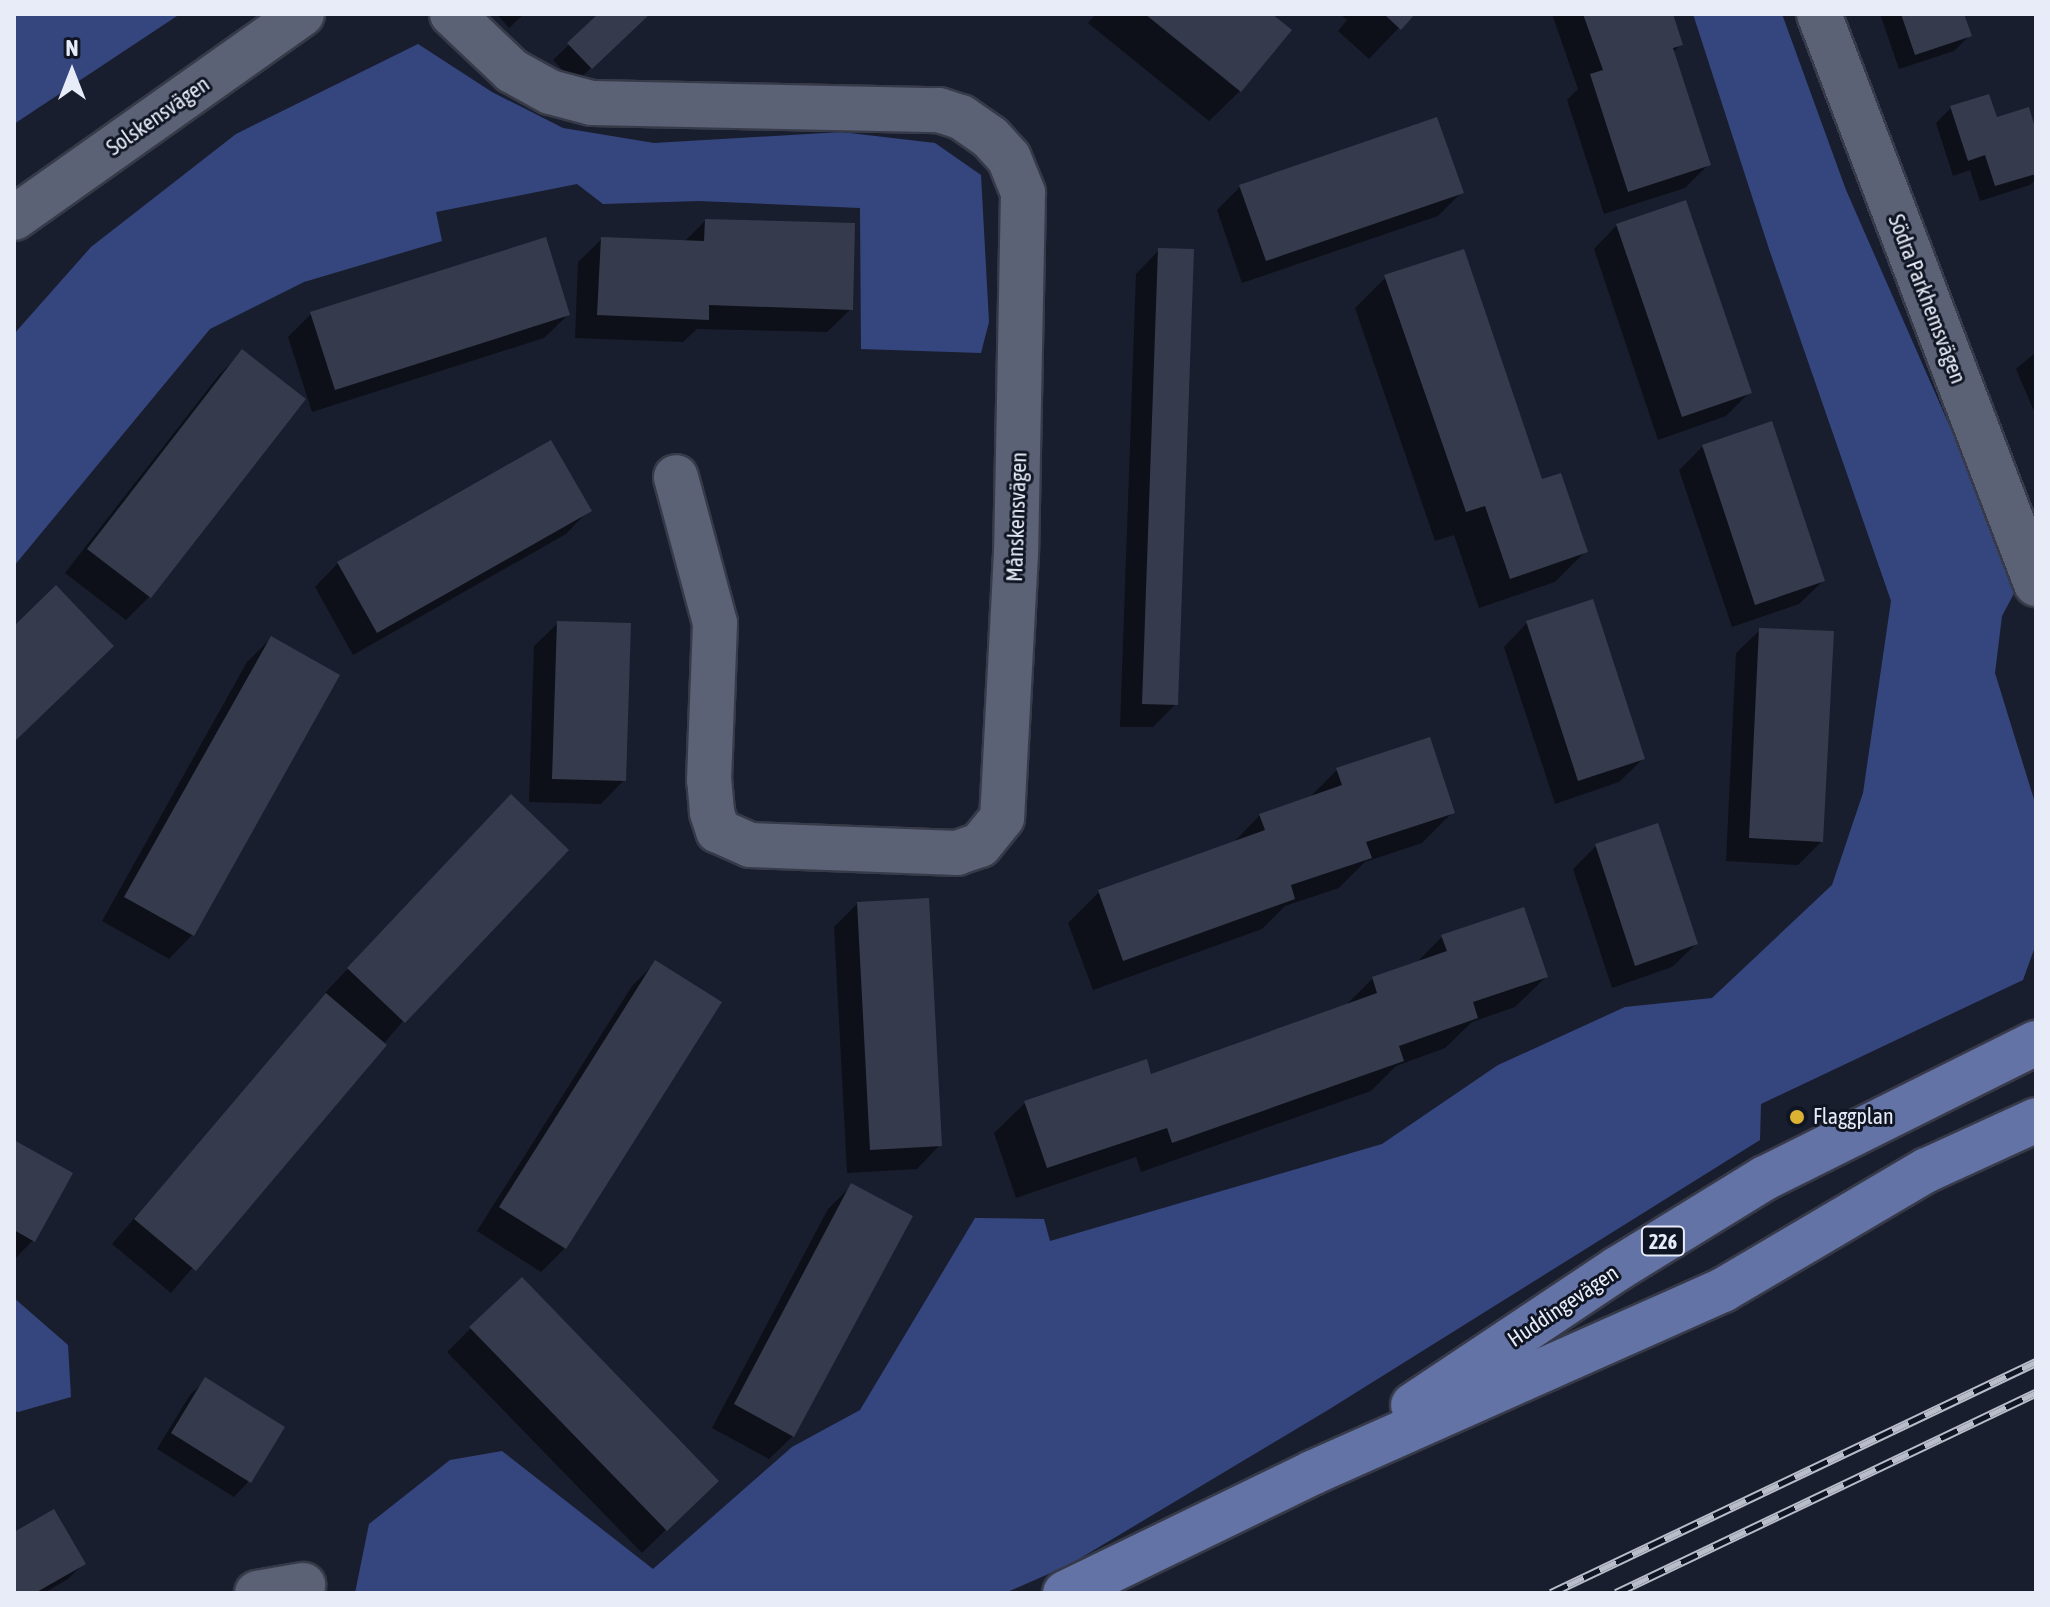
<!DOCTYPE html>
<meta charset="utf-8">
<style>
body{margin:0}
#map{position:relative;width:2050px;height:1607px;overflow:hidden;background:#191e2e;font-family:"Asap Condensed",sans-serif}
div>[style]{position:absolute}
.forest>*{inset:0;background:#35467f}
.shadow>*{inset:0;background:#0007}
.building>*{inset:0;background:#353b4d}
.roads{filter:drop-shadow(2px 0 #373a48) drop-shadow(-2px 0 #373a48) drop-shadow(0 2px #373a48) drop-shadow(0 -2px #373a48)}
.street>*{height:44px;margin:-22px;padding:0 22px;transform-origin:22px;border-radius:22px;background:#5b6275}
.primary>*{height:44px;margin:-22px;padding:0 22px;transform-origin:22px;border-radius:22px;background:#6373a6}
.rail>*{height:9px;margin-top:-4.5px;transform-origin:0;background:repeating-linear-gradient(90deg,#101524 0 18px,#b9bdca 0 36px);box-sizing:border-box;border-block:2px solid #b9bdca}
.dots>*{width:22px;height:22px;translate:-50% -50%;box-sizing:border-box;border:4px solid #101524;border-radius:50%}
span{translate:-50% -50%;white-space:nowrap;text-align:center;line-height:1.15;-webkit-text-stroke:6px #101524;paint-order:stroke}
.shield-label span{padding:2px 6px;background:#101524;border:2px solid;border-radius:6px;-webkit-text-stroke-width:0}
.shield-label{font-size:20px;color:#e8ecf8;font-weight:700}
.street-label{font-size:22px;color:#e8ecf8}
.poi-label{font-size:22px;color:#e8ecf8}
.left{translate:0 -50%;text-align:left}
.frame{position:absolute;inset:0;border:16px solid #e8ecf8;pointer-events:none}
.north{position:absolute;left:32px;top:32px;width:80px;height:80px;-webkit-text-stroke:6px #101524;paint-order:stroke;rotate:0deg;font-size:22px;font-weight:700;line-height:32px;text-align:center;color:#e8ecf8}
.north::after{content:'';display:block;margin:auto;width:28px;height:36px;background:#e8ecf8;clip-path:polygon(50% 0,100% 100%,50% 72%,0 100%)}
</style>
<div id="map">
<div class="forest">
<i style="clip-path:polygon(14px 14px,180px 14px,14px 124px)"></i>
<i style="clip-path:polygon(1693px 14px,1782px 14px,1846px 190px,2019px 584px,2002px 616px,1995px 673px,2036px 806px,2036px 944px,2023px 980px,1761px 1104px,1760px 1140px,1328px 1410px,1069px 1565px,1005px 1593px,355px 1593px,369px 1524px,450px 1460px,502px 1451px,653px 1569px,792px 1447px,860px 1410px,975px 1218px,1044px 1219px,1050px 1241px,1382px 1144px,1498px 1065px,1625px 1007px,1712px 998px,1832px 885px,1863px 793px,1891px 601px,1769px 249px)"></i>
<i style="clip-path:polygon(418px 44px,492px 92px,563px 128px,654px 143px,841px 132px,935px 143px,981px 175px,989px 322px,981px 353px,861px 349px,860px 208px,699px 201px,603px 204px,577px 184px,436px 212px,442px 241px,304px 282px,210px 329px,14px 566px,14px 334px,91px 247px,236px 134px)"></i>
<i style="clip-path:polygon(14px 1298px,68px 1345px,71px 1397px,18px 1412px,14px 1411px)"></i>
</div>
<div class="shadow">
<i style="clip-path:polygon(497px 14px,524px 14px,509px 28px)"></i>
<i style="clip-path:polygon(601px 14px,648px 14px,575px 83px,553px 60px)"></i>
<i style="clip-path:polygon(1096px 14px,1269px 14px,1240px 91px,1209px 121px,1088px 23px)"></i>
<i style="clip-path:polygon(1340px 14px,1412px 14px,1369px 59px,1338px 31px,1347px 20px)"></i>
<i style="clip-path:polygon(1552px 14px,1671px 14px,1681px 44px,1672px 53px,1708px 165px,1685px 188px,1604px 214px,1567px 100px,1578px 89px)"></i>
<i style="clip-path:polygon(1880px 14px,1962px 14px,1969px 36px,1954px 51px,1899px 69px)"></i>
<i style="clip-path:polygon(1951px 108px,1995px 120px,2036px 138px,2036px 179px,2030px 185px,1980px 201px,1970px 170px,1953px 176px,1936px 123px)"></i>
<i style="clip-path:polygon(1240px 187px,1462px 192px,1438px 216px,1242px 283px,1217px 210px)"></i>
<i style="clip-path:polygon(705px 221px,851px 309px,827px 332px,697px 329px,683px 342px,575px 338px,578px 262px,602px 239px,684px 242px)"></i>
<i style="clip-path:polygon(1617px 225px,1750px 392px,1726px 416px,1658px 440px,1594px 249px)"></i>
<i style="clip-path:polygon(1159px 250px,1176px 704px,1153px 727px,1120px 727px,1136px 274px)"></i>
<i style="clip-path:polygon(1386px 277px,1541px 482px,1586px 551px,1555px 582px,1479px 608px,1454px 535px,1435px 541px,1355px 308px)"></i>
<i style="clip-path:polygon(311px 314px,568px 315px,544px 338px,312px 412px,288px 337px)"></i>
<i style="clip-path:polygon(242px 352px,303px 399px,149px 597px,126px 620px,65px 573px,219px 375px)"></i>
<i style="clip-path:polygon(2036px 352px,2036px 416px,2016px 369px)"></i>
<i style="clip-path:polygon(1703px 446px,1823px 581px,1799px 604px,1732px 627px,1679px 470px)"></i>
<i style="clip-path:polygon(589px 510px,566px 534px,353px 655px,315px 587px,338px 563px)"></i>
<i style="clip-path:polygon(558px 623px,624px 780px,601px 804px,529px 802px,534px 646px)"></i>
<i style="clip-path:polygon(1527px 623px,1643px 759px,1619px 782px,1555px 804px,1504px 647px)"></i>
<i style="clip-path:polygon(1760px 630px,1821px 842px,1798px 865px,1726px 861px,1736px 653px)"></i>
<i style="clip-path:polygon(271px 638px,338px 676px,192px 935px,169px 959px,102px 921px,247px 662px)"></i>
<i style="clip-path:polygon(1337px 770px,1453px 812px,1422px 843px,1365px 862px,1339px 888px,1285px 906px,1262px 929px,1093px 990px,1068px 923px,1099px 892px,1231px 845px,1260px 815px,1308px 799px)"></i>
<i style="clip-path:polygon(487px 820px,403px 1021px,171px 1293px,112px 1244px,327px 995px,325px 993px)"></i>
<i style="clip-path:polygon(1596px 846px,1696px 944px,1672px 967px,1612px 988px,1573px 869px)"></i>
<i style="clip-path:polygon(857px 904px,940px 1145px,917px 1169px,847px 1173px,834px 927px)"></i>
<i style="clip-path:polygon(1442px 937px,1546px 977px,1515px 1007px,1472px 1022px,1445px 1048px,1396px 1066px,1371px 1091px,1141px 1172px,1136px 1157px,1016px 1198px,994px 1133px,1025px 1103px,1150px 1076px,1344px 1007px,1373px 978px,1415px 964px)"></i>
<i style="clip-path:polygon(655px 963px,565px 1248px,541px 1272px,477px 1231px,632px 986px)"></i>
<i style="clip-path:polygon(14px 1142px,33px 1240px,14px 1260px)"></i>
<i style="clip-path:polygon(852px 1185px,793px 1436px,769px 1459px,712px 1428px,828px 1209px)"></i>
<i style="clip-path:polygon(471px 1328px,716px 1481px,642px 1553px,447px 1352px)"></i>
<i style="clip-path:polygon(206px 1380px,249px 1481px,234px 1497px,157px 1449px,190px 1395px)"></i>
<i style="clip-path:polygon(53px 1512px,83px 1564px,68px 1579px,44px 1593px,14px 1593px,14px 1534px)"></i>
</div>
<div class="building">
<i style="clip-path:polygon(598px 14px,650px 14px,592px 69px,567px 43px)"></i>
<i style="clip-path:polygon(1145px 14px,1272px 14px,1292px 30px,1241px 92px)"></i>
<i style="clip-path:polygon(1384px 14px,1415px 14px,1401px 30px)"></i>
<i style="clip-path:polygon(1583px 14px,1673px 14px,1683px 45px,1673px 48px,1711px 165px,1628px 192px,1590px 74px,1603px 70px)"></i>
<i style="clip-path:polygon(1901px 14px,1964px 14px,1972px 36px,1915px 55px)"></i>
<i style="clip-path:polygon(1989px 94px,1997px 117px,2029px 107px,2036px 131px,2036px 174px,1995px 186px,1985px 155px,1968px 161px,1950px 106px)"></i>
<i style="clip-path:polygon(1437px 117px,1464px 193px,1266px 261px,1239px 185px)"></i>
<i style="clip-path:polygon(1686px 200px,1752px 393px,1682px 417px,1616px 224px)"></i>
<i style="clip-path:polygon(705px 219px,855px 223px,853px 310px,709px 305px,709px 320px,597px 315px,601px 237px,704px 241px)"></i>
<i style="clip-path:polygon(546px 237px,570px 315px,335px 390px,310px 312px)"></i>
<i style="clip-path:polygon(1158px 248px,1194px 249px,1178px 705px,1142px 704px)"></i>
<i style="clip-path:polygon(1464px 249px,1542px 479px,1561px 473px,1588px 552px,1510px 579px,1485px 506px,1466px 512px,1384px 275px)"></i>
<i style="clip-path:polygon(242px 349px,306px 399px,151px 598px,87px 549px)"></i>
<i style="clip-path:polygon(1772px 421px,1825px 581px,1755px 605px,1702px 445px)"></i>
<i style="clip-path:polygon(551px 440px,592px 511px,377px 633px,337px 562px)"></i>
<i style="clip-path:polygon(56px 585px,114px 646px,14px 742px,14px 626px)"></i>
<i style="clip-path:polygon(1593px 599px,1645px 759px,1578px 781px,1526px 621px)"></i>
<i style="clip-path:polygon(557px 621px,631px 623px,626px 781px,552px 779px)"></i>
<i style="clip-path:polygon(1759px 628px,1834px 631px,1823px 842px,1749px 838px)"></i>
<i style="clip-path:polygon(271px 636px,340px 675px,194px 936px,124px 897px)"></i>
<i style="clip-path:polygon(1430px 737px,1455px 813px,1366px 842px,1372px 858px,1291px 885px,1295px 899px,1123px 961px,1098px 890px,1265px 830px,1259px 814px,1342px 785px,1336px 768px)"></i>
<i style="clip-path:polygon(511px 794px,569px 850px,405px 1023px,347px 968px)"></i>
<i style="clip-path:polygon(1658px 823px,1698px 944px,1635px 966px,1595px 844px)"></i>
<i style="clip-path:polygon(929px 898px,942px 1146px,870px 1150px,857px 902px)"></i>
<i style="clip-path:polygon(1524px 907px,1548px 977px,1473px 1002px,1478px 1018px,1399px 1046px,1404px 1061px,1172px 1143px,1167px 1128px,1047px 1168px,1024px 1101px,1147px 1059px,1151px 1074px,1377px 993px,1372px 977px,1447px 951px,1441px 935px)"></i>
<i style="clip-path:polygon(655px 960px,722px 1002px,566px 1249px,499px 1207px)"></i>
<i style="clip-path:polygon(326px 993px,387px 1045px,196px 1271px,134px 1219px)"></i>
<i style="clip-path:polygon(14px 1140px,73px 1173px,35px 1242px,14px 1230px)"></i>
<i style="clip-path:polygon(851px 1183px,913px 1216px,794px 1437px,734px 1404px)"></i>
<i style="clip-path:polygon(522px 1277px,719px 1481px,667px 1531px,469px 1327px)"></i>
<i style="clip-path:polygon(205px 1377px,285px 1427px,251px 1483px,171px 1433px)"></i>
<i style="clip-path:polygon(54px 1509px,86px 1564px,35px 1593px,16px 1593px,14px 1532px)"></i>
</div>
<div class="roads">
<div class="street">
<i style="left:452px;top:14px;width:83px;rotate:43.5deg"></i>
<i style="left:512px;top:71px;width:43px;rotate:28.9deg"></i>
<i style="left:550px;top:92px;width:43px;rotate:14.7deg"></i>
<i style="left:592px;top:103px;width:347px;rotate:1.2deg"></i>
<i style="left:939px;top:110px;width:23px;rotate:18deg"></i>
<i style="left:961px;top:117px;width:35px;rotate:35deg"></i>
<i style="left:990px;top:137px;width:28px;rotate:48deg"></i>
<i style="left:1009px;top:158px;width:38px;rotate:68deg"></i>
<i style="left:1023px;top:193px;width:360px;rotate:91.1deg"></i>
<i style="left:1016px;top:553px;width:265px;rotate:93deg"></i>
<i style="left:1002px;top:818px;width:35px;rotate:129deg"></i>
<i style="left:980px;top:845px;width:24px;rotate:161deg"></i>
<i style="left:957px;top:853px;width:207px;rotate:-177.8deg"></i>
<i style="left:750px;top:845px;width:35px;rotate:-156deg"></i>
<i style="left:718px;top:831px;width:20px;rotate:-108deg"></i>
<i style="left:712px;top:812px;width:32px;rotate:-95deg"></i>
<i style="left:709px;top:780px;width:157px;rotate:-87.8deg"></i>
<i style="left:715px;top:623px;width:151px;rotate:-105deg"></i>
<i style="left:1819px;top:14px;width:610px;rotate:69.16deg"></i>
<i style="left:14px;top:218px;width:353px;rotate:-35.3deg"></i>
<i style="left:257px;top:1593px;width:47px;rotate:-9.9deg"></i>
</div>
<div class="primary">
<i style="left:1413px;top:1405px;width:245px;rotate:-33.7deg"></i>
<i style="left:1617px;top:1269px;width:174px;rotate:-31.6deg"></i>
<i style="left:1765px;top:1178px;width:303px;rotate:-26.5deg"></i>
<i style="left:1065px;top:1593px;width:275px;rotate:-25.9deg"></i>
<i style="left:1312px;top:1473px;width:450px;rotate:-24deg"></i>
<i style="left:1723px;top:1290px;width:237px;rotate:-30.5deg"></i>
<i style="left:1927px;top:1170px;width:120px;rotate:-24.6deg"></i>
</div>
</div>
<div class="rail">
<i style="left:1551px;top:1593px;width:537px;rotate:-25.47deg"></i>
<i style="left:1616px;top:1593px;width:465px;rotate:-25.5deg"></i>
</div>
<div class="dots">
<i style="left:1797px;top:1117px;background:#dcb233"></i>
</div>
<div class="shield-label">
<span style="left:1663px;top:1241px">226</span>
</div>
<div class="street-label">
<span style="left:158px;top:116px;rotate:-35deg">Solskensvägen</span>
<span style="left:1927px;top:299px;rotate:69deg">Södra Parkhemsvägen</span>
<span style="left:1017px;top:517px;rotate:-88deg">Månskensvägen</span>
<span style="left:1563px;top:1306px;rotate:-34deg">Huddingevägen</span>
</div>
<div class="poi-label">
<span class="left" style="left:1813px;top:1117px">Flaggplan</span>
</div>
<div class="frame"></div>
<div class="north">N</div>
</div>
